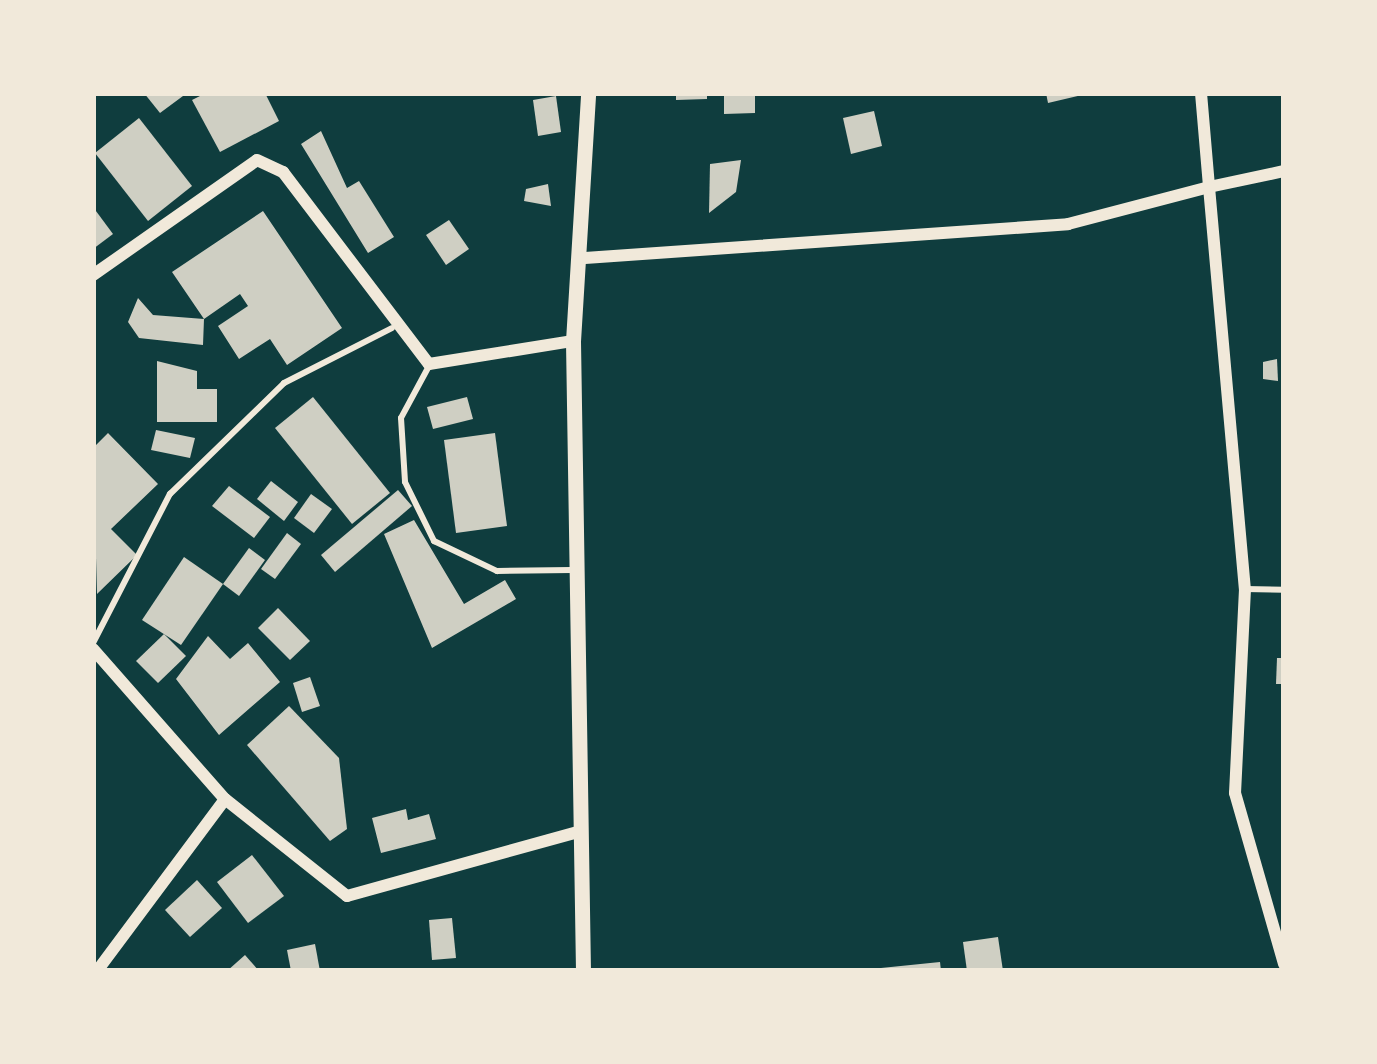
<!DOCTYPE html>
<style>
body{margin:0}
#map{position:relative;width:1377px;height:1064px;overflow:hidden;background:#0f3d3e;font-family:Roboto,sans-serif}
div>[style]{position:absolute}
.building>*{inset:0;background:#cfcfc3}
.service>*{height:6px;margin:-3px;padding:0 3px;transform-origin:3px;border-radius:3px;background:#f1e9da}
.minor>*{height:12px;margin:-6px;padding:0 6px;transform-origin:6px;border-radius:6px;background:#f1e9da}
.tertiary>*{height:15px;margin:-7.5px;padding:0 7.5px;transform-origin:7.5px;border-radius:7.5px;background:#f1e9da}
span{translate:-50% -50%;white-space:nowrap;text-align:center;line-height:1.15;-webkit-text-stroke:12px #f1e9da;paint-order:stroke}
.frame{position:absolute;inset:0;border:96px solid #f1e9da;pointer-events:none}
</style>
<div id="map">
<div class="building">
<i style="clip-path:polygon(144px 93px,181px 93px,183px 96px,160px 113px)"></i>
<i style="clip-path:polygon(206px 93px,265px 93px,279px 121px,220px 152px,192px 100px)"></i>
<i style="clip-path:polygon(676px 93px,707px 93px,707px 99px,676px 100px)"></i>
<i style="clip-path:polygon(724px 93px,755px 93px,755px 113px,724px 114px)"></i>
<i style="clip-path:polygon(1046px 93px,1081px 93px,1082px 95px,1048px 103px)"></i>
<i style="clip-path:polygon(556px 96px,561px 132px,538px 136px,533px 100px)"></i>
<i style="clip-path:polygon(874px 111px,882px 146px,851px 154px,843px 118px)"></i>
<i style="clip-path:polygon(139px 118px,192px 186px,148px 221px,95px 153px)"></i>
<i style="clip-path:polygon(321px 131px,347px 188px,359px 181px,394px 237px,368px 253px,301px 144px)"></i>
<i style="clip-path:polygon(741px 160px,736px 192px,709px 213px,710px 164px)"></i>
<i style="clip-path:polygon(548px 184px,551px 206px,524px 201px,526px 189px)"></i>
<i style="clip-path:polygon(93px 207px,113px 234px,93px 249px)"></i>
<i style="clip-path:polygon(263px 211px,342px 328px,287px 365px,270px 339px,239px 359px,218px 326px,248px 306px,240px 294px,204px 319px,172px 272px)"></i>
<i style="clip-path:polygon(449px 220px,469px 249px,446px 265px,426px 235px)"></i>
<i style="clip-path:polygon(138px 298px,153px 315px,204px 319px,203px 345px,139px 338px,128px 322px)"></i>
<i style="clip-path:polygon(1277px 359px,1278px 381px,1263px 379px,1263px 362px)"></i>
<i style="clip-path:polygon(157px 361px,197px 371px,197px 389px,217px 389px,217px 422px,157px 422px)"></i>
<i style="clip-path:polygon(313px 397px,390px 493px,352px 524px,275px 428px)"></i>
<i style="clip-path:polygon(467px 397px,473px 419px,433px 429px,427px 407px)"></i>
<i style="clip-path:polygon(156px 430px,195px 438px,190px 458px,151px 450px)"></i>
<i style="clip-path:polygon(108px 433px,158px 484px,111px 529px,137px 555px,97px 594px,93px 448px)"></i>
<i style="clip-path:polygon(495px 433px,507px 526px,456px 533px,444px 440px)"></i>
<i style="clip-path:polygon(271px 481px,298px 502px,284px 521px,257px 499px)"></i>
<i style="clip-path:polygon(229px 486px,270px 517px,254px 538px,212px 506px)"></i>
<i style="clip-path:polygon(398px 490px,412px 506px,335px 572px,321px 555px)"></i>
<i style="clip-path:polygon(311px 494px,332px 509px,314px 533px,294px 518px)"></i>
<i style="clip-path:polygon(414px 520px,464px 604px,505px 580px,516px 599px,432px 648px,384px 534px)"></i>
<i style="clip-path:polygon(287px 533px,301px 544px,275px 579px,261px 569px)"></i>
<i style="clip-path:polygon(249px 548px,265px 560px,239px 596px,223px 584px)"></i>
<i style="clip-path:polygon(184px 557px,223px 584px,181px 645px,142px 620px)"></i>
<i style="clip-path:polygon(278px 608px,310px 641px,290px 660px,258px 628px)"></i>
<i style="clip-path:polygon(164px 634px,186px 656px,158px 683px,136px 661px)"></i>
<i style="clip-path:polygon(208px 636px,230px 659px,248px 643px,280px 682px,219px 735px,176px 679px)"></i>
<i style="clip-path:polygon(1277px 658px,1284px 658px,1284px 684px,1276px 684px)"></i>
<i style="clip-path:polygon(310px 677px,320px 706px,302px 712px,293px 683px)"></i>
<i style="clip-path:polygon(289px 706px,339px 758px,347px 829px,330px 841px,247px 745px)"></i>
<i style="clip-path:polygon(406px 809px,408px 820px,429px 814px,436px 839px,381px 853px,372px 818px)"></i>
<i style="clip-path:polygon(252px 855px,284px 896px,248px 923px,217px 882px)"></i>
<i style="clip-path:polygon(197px 880px,222px 908px,190px 937px,165px 910px)"></i>
<i style="clip-path:polygon(452px 918px,456px 958px,432px 960px,429px 920px)"></i>
<i style="clip-path:polygon(998px 937px,1003px 971px,967px 971px,963px 942px)"></i>
<i style="clip-path:polygon(315px 944px,320px 971px,291px 971px,287px 950px)"></i>
<i style="clip-path:polygon(245px 955px,259px 971px,227px 971px)"></i>
<i style="clip-path:polygon(940px 962px,941px 971px,882px 971px,881px 968px)"></i>
</div>
<div class="service">
<i style="left:429px;top:366px;width:59px;rotate:118.3deg"></i>
<i style="left:401px;top:418px;width:64px;rotate:86.4deg"></i>
<i style="left:405px;top:482px;width:66px;rotate:63.8deg"></i>
<i style="left:434px;top:541px;width:70px;rotate:25.5deg"></i>
<i style="left:497px;top:571px;width:75px;rotate:-0.8deg"></i>
<i style="left:1245px;top:589px;width:39px;rotate:1deg"></i>
<i style="left:93px;top:643px;width:168px;rotate:-62.7deg"></i>
<i style="left:170px;top:494px;width:159px;rotate:-44.2deg"></i>
<i style="left:284px;top:383px;width:121px;rotate:-27deg"></i>
</div>
<div class="minor">
<i style="left:1201px;top:93px;width:94px;rotate:85.1deg"></i>
<i style="left:1209px;top:187px;width:77px;rotate:-12deg"></i>
<i style="left:585px;top:258px;width:484px;rotate:-4deg"></i>
<i style="left:1068px;top:224px;width:146px;rotate:-14.7deg"></i>
<i style="left:1209px;top:187px;width:404px;rotate:84.9deg"></i>
<i style="left:1245px;top:589px;width:204px;rotate:92.8deg"></i>
<i style="left:1235px;top:793px;width:178px;rotate:74deg"></i>
<i style="left:93px;top:275px;width:200px;rotate:-35deg"></i>
<i style="left:257px;top:160px;width:29px;rotate:25deg"></i>
<i style="left:283px;top:172px;width:241px;rotate:52.8deg"></i>
<i style="left:429px;top:364px;width:146px;rotate:-9.1deg"></i>
<i style="left:93px;top:649px;width:200px;rotate:48.7deg"></i>
<i style="left:225px;top:799px;width:156px;rotate:38.5deg"></i>
<i style="left:347px;top:896px;width:240px;rotate:-15.5deg"></i>
<i style="left:97px;top:971px;width:214px;rotate:-53.3deg"></i>
</div>
<div class="tertiary">
<i style="left:583px;top:971px;width:630px;rotate:-90.91deg"></i>
<i style="left:573px;top:341px;width:248px;rotate:-86.5deg"></i>
</div>
<div class="frame"></div>
</div>
